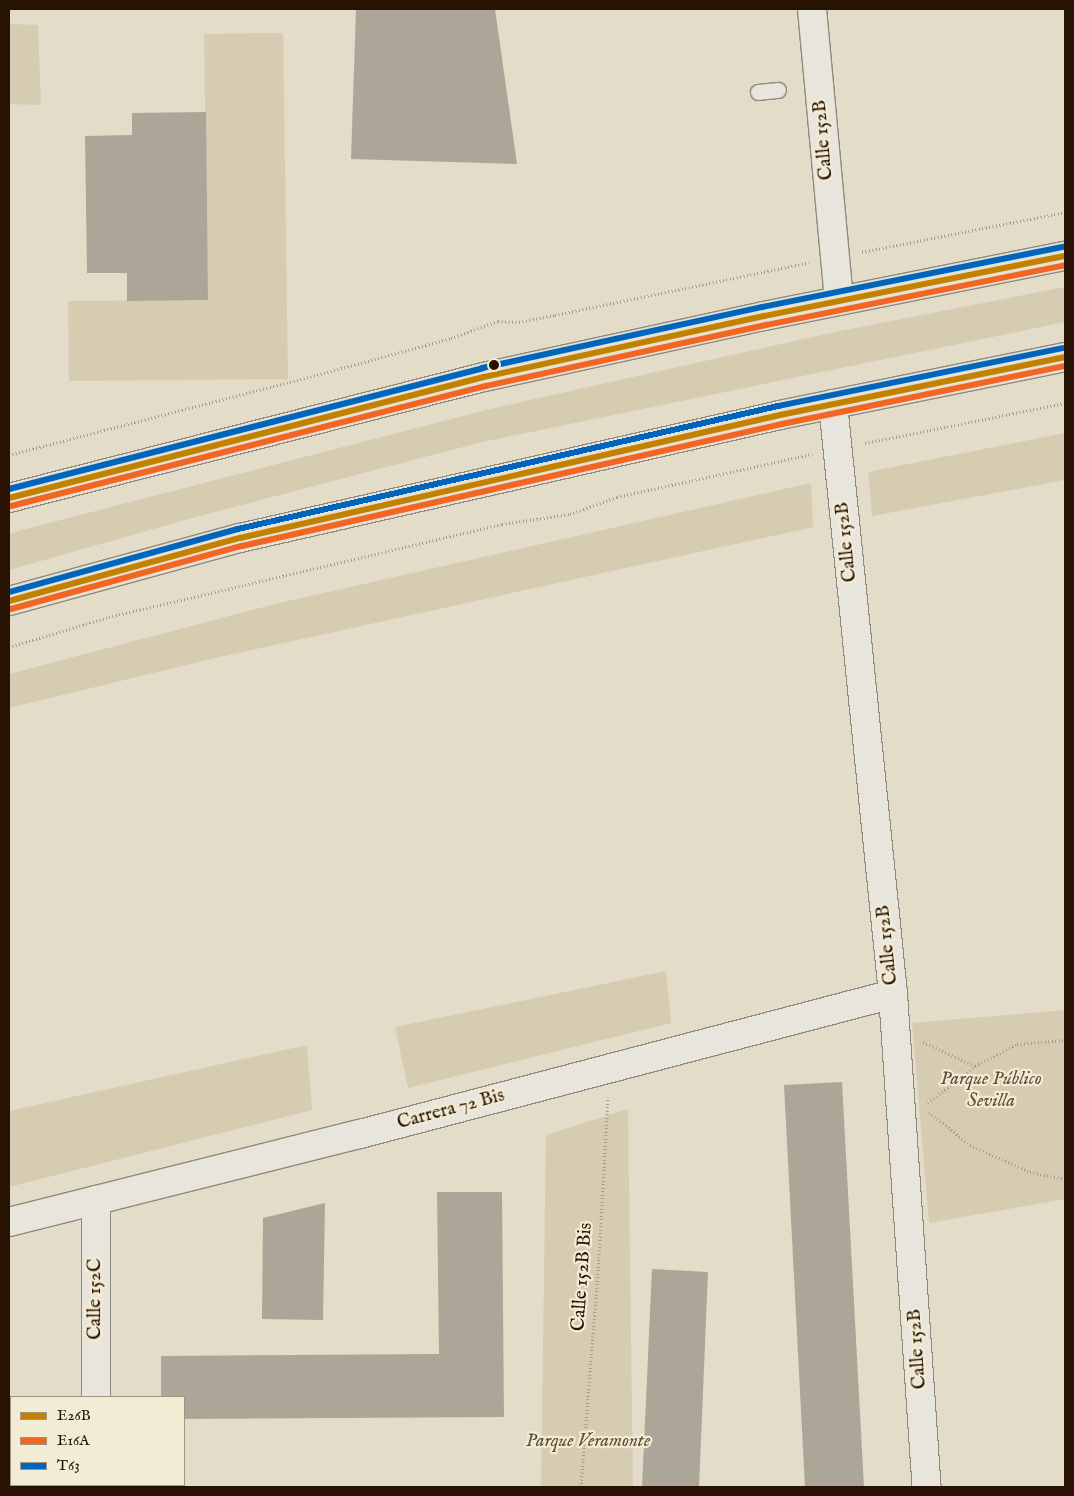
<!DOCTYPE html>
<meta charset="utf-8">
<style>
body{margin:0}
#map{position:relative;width:1074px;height:1496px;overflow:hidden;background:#e2dcc8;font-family:"IM FELL English",serif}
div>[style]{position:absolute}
.green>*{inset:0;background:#d6ccb1}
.building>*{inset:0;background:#aca698}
.path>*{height:3px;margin-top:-1.5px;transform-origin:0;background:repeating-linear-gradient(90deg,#a29d94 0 1px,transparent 0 3.5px)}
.roads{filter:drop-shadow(1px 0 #90897c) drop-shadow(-1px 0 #90897c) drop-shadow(0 1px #90897c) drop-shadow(0 -1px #90897c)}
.lane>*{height:15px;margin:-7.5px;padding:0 7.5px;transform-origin:7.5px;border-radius:7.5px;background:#e8e5dc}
.street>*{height:28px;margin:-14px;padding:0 14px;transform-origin:14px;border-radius:14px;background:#e8e5dc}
.highway>*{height:28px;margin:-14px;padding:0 14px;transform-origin:14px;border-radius:14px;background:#e5e1d6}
.bus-1>*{height:6px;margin:-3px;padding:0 3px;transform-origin:3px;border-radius:3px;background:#c38100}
.bus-2>*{height:6px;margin:-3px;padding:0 3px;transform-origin:3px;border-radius:3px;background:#f26522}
.bus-3>*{height:6px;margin:-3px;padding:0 3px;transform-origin:3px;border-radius:3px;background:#0065bd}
.dots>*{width:14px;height:14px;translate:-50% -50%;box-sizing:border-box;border:2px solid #f3ecd5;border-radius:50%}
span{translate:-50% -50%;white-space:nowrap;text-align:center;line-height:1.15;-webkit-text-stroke:4.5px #f3ecd5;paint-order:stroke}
.street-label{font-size:19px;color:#281201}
.park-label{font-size:19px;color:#614f38;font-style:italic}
.frame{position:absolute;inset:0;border:10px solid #281201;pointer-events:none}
.legend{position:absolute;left:10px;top:1396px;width:175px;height:90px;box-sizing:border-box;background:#f3ecd5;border:1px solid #a29580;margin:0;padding:6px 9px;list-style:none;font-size:15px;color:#281201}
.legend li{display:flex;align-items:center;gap:10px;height:25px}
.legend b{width:25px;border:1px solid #a29580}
</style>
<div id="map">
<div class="green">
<i style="clip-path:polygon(9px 24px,38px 25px,41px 105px,9px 104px)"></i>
<i style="clip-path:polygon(283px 33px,288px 379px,69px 381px,68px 301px,208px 300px,204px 34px)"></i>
<i style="clip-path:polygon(1065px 287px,1065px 322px,482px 442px,192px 518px,9px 570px,9px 534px,22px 530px,494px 408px,835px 332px)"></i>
<i style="clip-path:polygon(1065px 433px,1065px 480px,872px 516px,868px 472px)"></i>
<i style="clip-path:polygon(811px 483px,813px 527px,215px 658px,9px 708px,9px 674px,275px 604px)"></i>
<i style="clip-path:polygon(666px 971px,671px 1023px,408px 1088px,395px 1027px)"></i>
<i style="clip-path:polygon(1065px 1010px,1065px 1199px,929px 1223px,912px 1023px)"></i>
<i style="clip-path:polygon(307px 1045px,312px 1110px,9px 1187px,9px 1111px)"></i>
<i style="clip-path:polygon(628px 1109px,633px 1487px,541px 1487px,546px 1135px)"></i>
</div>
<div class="building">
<i style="clip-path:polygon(356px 9px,495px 9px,517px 164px,351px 159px)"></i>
<i style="clip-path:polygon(206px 112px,208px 300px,127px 301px,127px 273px,87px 273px,85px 136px,132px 135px,132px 113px)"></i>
<i style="clip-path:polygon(842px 1082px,864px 1487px,805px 1487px,784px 1085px)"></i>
<i style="clip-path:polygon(437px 1192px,502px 1192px,504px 1417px,184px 1419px,184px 1397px,161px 1397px,161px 1356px,439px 1354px)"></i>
<i style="clip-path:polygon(325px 1203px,323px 1320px,262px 1319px,263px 1218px)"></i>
<i style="clip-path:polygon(652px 1269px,708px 1272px,699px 1487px,642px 1487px)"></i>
</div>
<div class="path">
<i style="left:862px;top:252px;width:207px;rotate:-11.1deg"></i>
<i style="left:865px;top:443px;width:204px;rotate:-11.3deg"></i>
<i style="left:9px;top:455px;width:325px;rotate:-14.6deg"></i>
<i style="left:324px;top:373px;width:132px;rotate:-15.4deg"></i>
<i style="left:451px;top:338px;width:50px;rotate:-19.9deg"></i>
<i style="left:498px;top:321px;width:21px;rotate:3deg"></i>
<i style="left:519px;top:322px;width:37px;rotate:-11deg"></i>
<i style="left:555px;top:315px;width:260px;rotate:-11.7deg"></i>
<i style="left:9px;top:647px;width:104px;rotate:-16.7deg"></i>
<i style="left:109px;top:617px;width:404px;rotate:-13.3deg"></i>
<i style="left:502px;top:524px;width:69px;rotate:-8.4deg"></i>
<i style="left:570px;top:514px;width:50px;rotate:-19.9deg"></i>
<i style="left:617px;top:497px;width:200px;rotate:-12.4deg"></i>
<i style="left:923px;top:1042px;width:57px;rotate:24.8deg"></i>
<i style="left:928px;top:1103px;width:60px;rotate:-38.2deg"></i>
<i style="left:975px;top:1066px;width:47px;rotate:-27.6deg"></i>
<i style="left:1017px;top:1044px;width:48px;rotate:-4.8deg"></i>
<i style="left:929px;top:1112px;width:53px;rotate:38.8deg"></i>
<i style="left:970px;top:1145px;width:66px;rotate:24.2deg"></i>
<i style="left:1030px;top:1172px;width:36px;rotate:11deg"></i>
<i style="left:581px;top:1487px;width:230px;rotate:-85.5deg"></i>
<i style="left:599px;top:1258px;width:161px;rotate:-86.8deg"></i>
</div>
<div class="roads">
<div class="lane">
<i style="left:758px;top:92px;width:20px;rotate:-6deg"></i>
</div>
<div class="street">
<i style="left:812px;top:9px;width:293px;rotate:84.7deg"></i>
<i style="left:833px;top:404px;width:593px;rotate:84.19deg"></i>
<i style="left:893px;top:994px;width:494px;rotate:86.1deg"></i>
<i style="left:9px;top:1222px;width:362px;rotate:-14.1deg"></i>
<i style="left:360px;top:1134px;width:551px;rotate:-14.72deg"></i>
<i style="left:96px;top:1397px;width:197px;rotate:-90deg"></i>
<i style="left:95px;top:1487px;width:2px;rotate:-90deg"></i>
</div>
<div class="highway">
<i style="left:9px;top:498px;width:490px;rotate:-14.3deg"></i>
<i style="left:484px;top:377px;width:287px;rotate:-12.3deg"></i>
<i style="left:764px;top:316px;width:307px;rotate:-11.3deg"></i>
<i style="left:9px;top:601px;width:239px;rotate:-15.3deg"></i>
<i style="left:240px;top:538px;width:554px;rotate:-12.83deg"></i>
<i style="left:780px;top:415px;width:291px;rotate:-11.5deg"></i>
</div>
</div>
<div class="bus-1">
<i style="left:9px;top:498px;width:490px;rotate:-14.3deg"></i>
<i style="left:484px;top:377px;width:287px;rotate:-12.3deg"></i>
<i style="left:764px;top:316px;width:307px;rotate:-11.3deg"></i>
<i style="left:9px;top:601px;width:239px;rotate:-15.3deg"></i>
<i style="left:240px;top:538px;width:554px;rotate:-12.83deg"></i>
<i style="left:780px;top:415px;width:291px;rotate:-11.5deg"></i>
</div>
<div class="bus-2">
<i style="left:11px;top:506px;width:490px;rotate:-14.2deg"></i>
<i style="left:486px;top:386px;width:287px;rotate:-12.3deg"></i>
<i style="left:766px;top:325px;width:305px;rotate:-11.3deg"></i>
<i style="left:11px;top:609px;width:239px;rotate:-15.3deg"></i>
<i style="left:242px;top:546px;width:554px;rotate:-12.73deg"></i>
<i style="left:782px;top:424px;width:289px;rotate:-11.6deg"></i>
</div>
<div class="bus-3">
<i style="left:9px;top:489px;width:488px;rotate:-14.3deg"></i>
<i style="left:482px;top:368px;width:287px;rotate:-12.3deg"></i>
<i style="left:762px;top:307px;width:307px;rotate:-11.3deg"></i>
<i style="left:9px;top:592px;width:238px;rotate:-15.4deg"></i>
<i style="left:238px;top:529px;width:554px;rotate:-12.83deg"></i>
<i style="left:778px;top:406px;width:291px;rotate:-11.5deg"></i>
</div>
<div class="dots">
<i style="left:494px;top:365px;background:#281201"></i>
</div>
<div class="street-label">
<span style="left:824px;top:140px;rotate:-95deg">Calle 152B</span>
<span style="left:847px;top:542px;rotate:-96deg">Calle 152B</span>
<span style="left:888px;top:945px;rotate:-96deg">Calle 152B</span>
<span style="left:451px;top:1110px;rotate:-15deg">Carrera 72 Bis</span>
<span style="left:583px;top:1277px;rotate:-86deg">Calle 152B Bis</span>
<span style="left:96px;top:1299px;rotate:-90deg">Calle 152C</span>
<span style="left:918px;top:1349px;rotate:-94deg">Calle 152B</span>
</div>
<div class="park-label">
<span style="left:991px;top:1091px">Parque Público<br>Sevilla</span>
<span style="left:588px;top:1442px">Parque Veramonte</span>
</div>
<div class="frame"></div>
<ul class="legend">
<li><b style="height:6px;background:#c38100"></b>E26B</li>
<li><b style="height:6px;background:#f26522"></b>E16A</li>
<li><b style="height:6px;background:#0065bd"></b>T63</li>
</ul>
</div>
